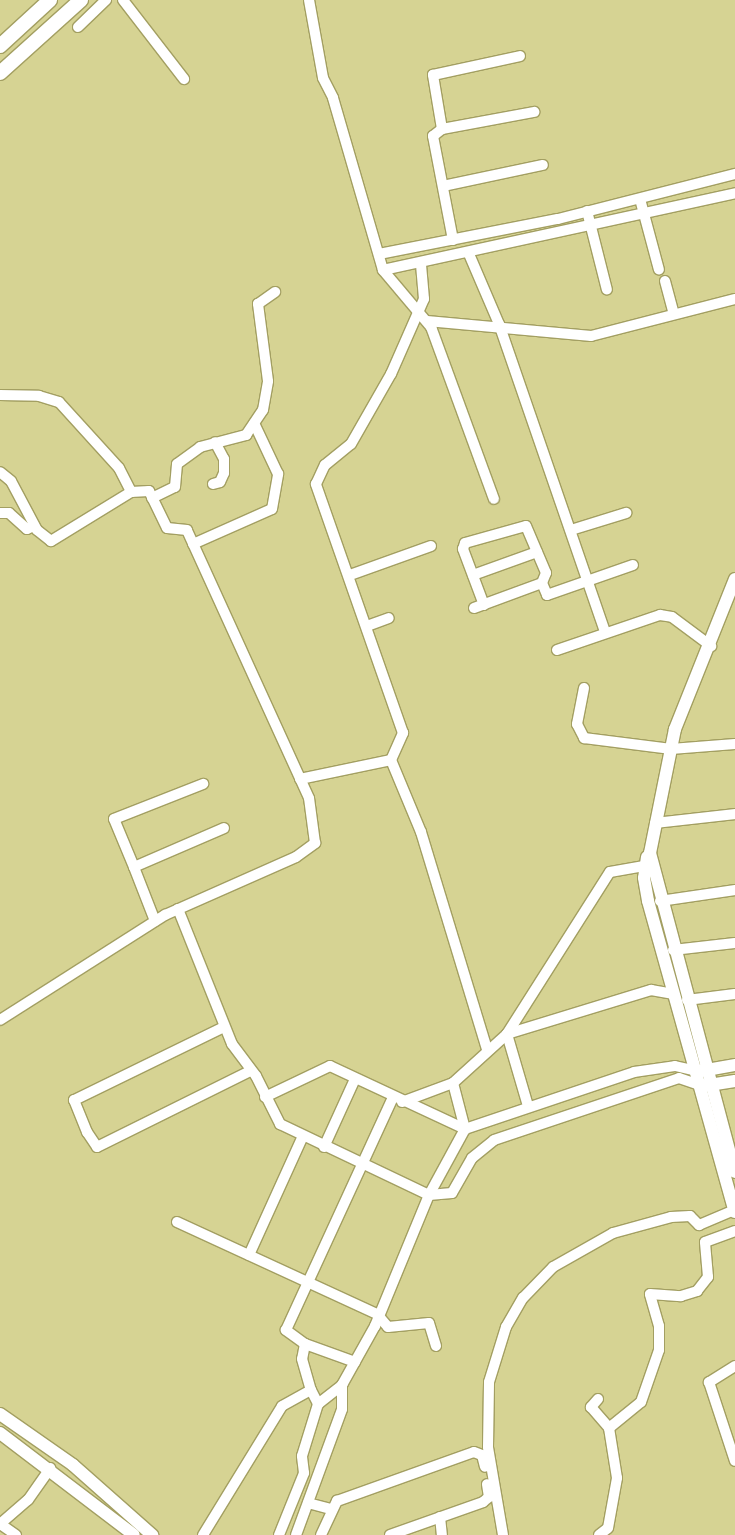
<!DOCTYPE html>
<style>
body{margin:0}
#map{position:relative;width:735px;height:1535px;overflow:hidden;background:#d6d393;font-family:"Crimson Pro",serif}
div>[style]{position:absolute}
.roads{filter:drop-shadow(1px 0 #a39f62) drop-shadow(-1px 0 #a39f62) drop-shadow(0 1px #a39f62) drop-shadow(0 -1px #a39f62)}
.minor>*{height:10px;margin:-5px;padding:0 5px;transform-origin:5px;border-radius:5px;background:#fff}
.tertiary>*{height:12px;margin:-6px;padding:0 6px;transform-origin:6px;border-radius:6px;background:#fff}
.secondary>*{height:14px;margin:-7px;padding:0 7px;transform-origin:7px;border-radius:7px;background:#fff}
span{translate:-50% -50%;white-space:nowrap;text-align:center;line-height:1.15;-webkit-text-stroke:5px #f3f2d2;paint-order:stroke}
</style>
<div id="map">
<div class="roads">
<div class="minor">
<i style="left:123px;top:0;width:100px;rotate:52.3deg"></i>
<i style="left:309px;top:0;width:79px;rotate:79.8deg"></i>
<i style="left:323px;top:78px;width:22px;rotate:63deg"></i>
<i style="left:333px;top:98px;width:179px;rotate:73.8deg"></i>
<i style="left:383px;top:270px;width:75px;rotate:49.9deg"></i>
<i style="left:431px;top:327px;width:183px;rotate:69.9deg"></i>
<i style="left:78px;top:27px;width:39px;rotate:-44deg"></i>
<i style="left:442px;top:129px;width:94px;rotate:-10.5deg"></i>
<i style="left:443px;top:186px;width:102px;rotate:-11.9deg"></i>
<i style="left:640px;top:199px;width:73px;rotate:75deg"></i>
<i style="left:587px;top:211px;width:81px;rotate:75.8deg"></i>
<i style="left:453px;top:240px;width:106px;rotate:-100.9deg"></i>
<i style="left:433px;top:136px;width:11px;rotate:-38deg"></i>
<i style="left:442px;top:129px;width:55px;rotate:-99.5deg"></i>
<i style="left:433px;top:75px;width:89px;rotate:-12.3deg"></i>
<i style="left:379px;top:254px;width:182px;rotate:-11.1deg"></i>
<i style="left:558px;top:219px;width:183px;rotate:-14.3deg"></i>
<i style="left:469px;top:254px;width:76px;rotate:66.8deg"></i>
<i style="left:499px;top:324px;width:326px;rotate:71deg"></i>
<i style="left:383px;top:270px;width:360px;rotate:-12.3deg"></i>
<i style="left:665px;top:281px;width:34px;rotate:75deg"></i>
<i style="left:427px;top:321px;width:165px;rotate:5.2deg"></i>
<i style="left:591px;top:336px;width:149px;rotate:-14.4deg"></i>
<i style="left:0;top:395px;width:39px;rotate:1deg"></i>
<i style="left:39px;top:396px;width:21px;rotate:17deg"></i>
<i style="left:59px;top:402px;width:89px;rotate:47.7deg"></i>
<i style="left:119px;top:468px;width:27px;rotate:63deg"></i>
<i style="left:131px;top:492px;width:94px;rotate:148.5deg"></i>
<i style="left:51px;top:541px;width:18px;rotate:-142deg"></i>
<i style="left:37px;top:530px;width:55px;rotate:-118deg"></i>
<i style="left:11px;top:481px;width:14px;rotate:-141deg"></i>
<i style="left:213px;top:484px;width:7px;rotate:-16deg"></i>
<i style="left:220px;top:482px;width:10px;rotate:-66deg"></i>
<i style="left:224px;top:473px;width:14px;rotate:-90deg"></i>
<i style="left:224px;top:459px;width:19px;rotate:-118deg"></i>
<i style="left:152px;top:498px;width:25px;rotate:-26deg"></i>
<i style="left:175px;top:487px;width:23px;rotate:-85deg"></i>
<i style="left:177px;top:464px;width:29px;rotate:-36deg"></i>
<i style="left:200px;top:447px;width:48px;rotate:-14.6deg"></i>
<i style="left:246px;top:435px;width:30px;rotate:-56deg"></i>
<i style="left:263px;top:410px;width:29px;rotate:-80deg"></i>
<i style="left:268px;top:381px;width:78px;rotate:-97.4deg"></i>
<i style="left:258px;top:304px;width:21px;rotate:-35deg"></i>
<i style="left:0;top:513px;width:9px"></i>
<i style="left:9px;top:513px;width:24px;rotate:42deg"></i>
<i style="left:27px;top:529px;width:8px;rotate:-23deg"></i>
<i style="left:571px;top:530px;width:58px;rotate:-17.2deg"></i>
<i style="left:193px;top:544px;width:86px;rotate:-23.9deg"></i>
<i style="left:272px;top:509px;width:36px;rotate:-80deg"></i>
<i style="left:278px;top:474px;width:56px;rotate:-115.2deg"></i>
<i style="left:350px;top:575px;width:86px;rotate:-19.7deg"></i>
<i style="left:473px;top:575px;width:68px;rotate:-19.8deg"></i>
<i style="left:484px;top:605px;width:60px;rotate:-110.6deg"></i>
<i style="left:463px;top:549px;width:6px;rotate:-72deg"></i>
<i style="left:465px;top:543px;width:63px;rotate:-15.6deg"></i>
<i style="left:526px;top:526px;width:51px;rotate:66.9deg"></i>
<i style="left:546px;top:573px;width:11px;rotate:112deg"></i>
<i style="left:474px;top:608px;width:72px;rotate:-20.2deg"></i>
<i style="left:542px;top:583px;width:13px;rotate:67deg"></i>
<i style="left:547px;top:595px;width:91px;rotate:-19.2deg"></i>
<i style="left:367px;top:626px;width:23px;rotate:-20deg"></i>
<i style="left:557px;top:650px;width:109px;rotate:-18.8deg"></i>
<i style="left:660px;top:615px;width:12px;rotate:9deg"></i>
<i style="left:672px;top:617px;width:49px;rotate:36.6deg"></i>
<i style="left:584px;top:688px;width:37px;rotate:101deg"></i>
<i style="left:577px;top:724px;width:16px;rotate:63deg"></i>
<i style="left:584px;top:738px;width:88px;rotate:7.2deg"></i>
<i style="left:671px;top:749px;width:64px;rotate:-4.5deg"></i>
<i style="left:391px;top:760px;width:30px;rotate:-66deg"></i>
<i style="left:403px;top:733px;width:264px;rotate:-109.3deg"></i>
<i style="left:316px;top:484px;width:21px;rotate:-65deg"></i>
<i style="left:325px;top:465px;width:33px;rotate:-39deg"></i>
<i style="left:351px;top:444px;width:81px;rotate:-60.3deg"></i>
<i style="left:391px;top:374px;width:82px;rotate:-66.3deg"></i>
<i style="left:424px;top:299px;width:35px;rotate:-95deg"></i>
<i style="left:391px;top:760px;width:78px;rotate:67.4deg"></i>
<i style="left:421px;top:832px;width:227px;rotate:73.1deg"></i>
<i style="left:300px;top:779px;width:93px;rotate:-11.8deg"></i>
<i style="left:655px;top:823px;width:81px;rotate:-6.4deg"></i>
<i style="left:134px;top:867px;width:52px;rotate:-112.6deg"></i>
<i style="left:114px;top:819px;width:96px;rotate:-21.5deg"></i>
<i style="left:660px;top:901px;width:76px;rotate:-8.3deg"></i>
<i style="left:178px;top:909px;width:145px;rotate:68.2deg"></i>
<i style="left:232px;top:1044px;width:40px;rotate:53deg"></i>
<i style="left:256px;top:1076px;width:54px;rotate:63.4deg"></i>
<i style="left:280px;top:1124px;width:165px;rotate:25.5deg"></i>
<i style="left:429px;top:1195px;width:23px;rotate:-5deg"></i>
<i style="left:452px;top:1193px;width:40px;rotate:-60.3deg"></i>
<i style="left:472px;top:1158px;width:28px;rotate:-39deg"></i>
<i style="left:494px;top:1140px;width:195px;rotate:-18.5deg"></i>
<i style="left:679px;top:1078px;width:21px;rotate:19deg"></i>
<i style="left:155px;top:921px;width:58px;rotate:-111.3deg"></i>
<i style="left:134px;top:867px;width:98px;rotate:-23.4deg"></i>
<i style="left:673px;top:950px;width:62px;rotate:-6.4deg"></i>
<i style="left:687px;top:1000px;width:48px;rotate:-7.1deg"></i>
<i style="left:0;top:1020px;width:196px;rotate:-32.5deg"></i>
<i style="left:165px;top:915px;width:143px;rotate:-23.9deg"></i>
<i style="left:296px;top:857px;width:24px;rotate:-36deg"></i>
<i style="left:315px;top:843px;width:45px;rotate:-97.6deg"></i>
<i style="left:309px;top:798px;width:294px;rotate:-114.5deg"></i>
<i style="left:187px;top:530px;width:20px;rotate:-174deg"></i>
<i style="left:167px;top:528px;width:41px;rotate:-115.9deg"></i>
<i style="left:149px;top:491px;width:18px;rotate:177deg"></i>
<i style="left:224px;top:1027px;width:167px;rotate:154deg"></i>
<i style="left:74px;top:1100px;width:35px;rotate:68deg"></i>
<i style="left:87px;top:1132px;width:18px;rotate:56deg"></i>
<i style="left:97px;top:1147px;width:171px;rotate:-26.4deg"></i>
<i style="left:453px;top:1083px;width:73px;rotate:-42.2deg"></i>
<i style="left:507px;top:1034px;width:192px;rotate:-57.6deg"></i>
<i style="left:610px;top:872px;width:36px;rotate:-10deg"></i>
<i style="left:265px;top:1097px;width:72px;rotate:-25.5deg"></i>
<i style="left:330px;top:1066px;width:149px;rotate:25deg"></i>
<i style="left:402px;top:1102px;width:54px;rotate:-20.4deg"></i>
<i style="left:453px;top:1083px;width:48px;rotate:75.4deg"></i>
<i style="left:528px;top:1106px;width:75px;rotate:-106.3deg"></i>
<i style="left:507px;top:1034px;width:151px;rotate:-17deg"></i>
<i style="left:651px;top:990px;width:23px;rotate:10deg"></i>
<i style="left:324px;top:1147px;width:75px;rotate:-65.5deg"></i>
<i style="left:177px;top:1222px;width:220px;rotate:24.7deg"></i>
<i style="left:377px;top:1314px;width:17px;rotate:50deg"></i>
<i style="left:388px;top:1327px;width:41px;rotate:-5.6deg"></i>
<i style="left:429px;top:1323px;width:24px;rotate:73deg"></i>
<i style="left:249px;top:1255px;width:128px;rotate:-65.6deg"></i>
<i style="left:305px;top:1344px;width:15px;rotate:101deg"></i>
<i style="left:302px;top:1359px;width:32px;rotate:74deg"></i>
<i style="left:355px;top:1362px;width:53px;rotate:-160.2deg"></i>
<i style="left:305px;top:1344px;width:24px;rotate:-144deg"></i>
<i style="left:286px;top:1330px;width:256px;rotate:-65.3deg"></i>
<i style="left:735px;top:1366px;width:31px;rotate:148deg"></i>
<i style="left:709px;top:1382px;width:83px;rotate:71.8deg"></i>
<i style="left:598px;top:1399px;width:11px;rotate:131deg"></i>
<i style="left:591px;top:1407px;width:28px;rotate:49deg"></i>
<i style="left:308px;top:1503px;width:23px;rotate:15deg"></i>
<i style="left:440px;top:1517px;width:18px;rotate:84deg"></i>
<i style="left:16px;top:1535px;width:19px;rotate:-145deg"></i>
<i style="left:0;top:1524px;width:37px;rotate:-41deg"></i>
<i style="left:28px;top:1500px;width:39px;rotate:-55deg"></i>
<i style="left:203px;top:1535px;width:151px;rotate:-58.5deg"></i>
<i style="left:282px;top:1406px;width:33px;rotate:-29deg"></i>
<i style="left:311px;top:1390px;width:16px;rotate:63deg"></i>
<i style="left:279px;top:1535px;width:67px;rotate:-68deg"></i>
<i style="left:304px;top:1473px;width:17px;rotate:-97deg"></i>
<i style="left:302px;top:1456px;width:54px;rotate:-72.9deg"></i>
<i style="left:318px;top:1404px;width:31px;rotate:-38deg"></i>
<i style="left:342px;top:1385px;width:68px;rotate:-60.8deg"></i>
<i style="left:375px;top:1326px;width:142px;rotate:-67.6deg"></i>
<i style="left:429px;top:1195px;width:75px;rotate:-61.4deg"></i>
<i style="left:465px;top:1129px;width:178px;rotate:-18.6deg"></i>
<i style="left:634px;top:1072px;width:41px;rotate:-8.3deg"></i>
<i style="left:675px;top:1066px;width:22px;rotate:13deg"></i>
<i style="left:296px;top:1535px;width:134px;rotate:-69.9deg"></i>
<i style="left:342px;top:1409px;width:24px;rotate:-90deg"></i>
<i style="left:321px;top:1535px;width:38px;rotate:-65deg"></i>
<i style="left:337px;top:1501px;width:145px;rotate:-19.7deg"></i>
<i style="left:474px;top:1452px;width:9px;rotate:21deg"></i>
<i style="left:482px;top:1455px;width:12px;rotate:76deg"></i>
<i style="left:390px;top:1535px;width:99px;rotate:-19.5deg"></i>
<i style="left:483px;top:1502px;width:8px;rotate:-40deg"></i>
<i style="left:489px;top:1497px;width:13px;rotate:-99deg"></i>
<i style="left:503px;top:1535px;width:89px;rotate:-99.7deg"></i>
<i style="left:488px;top:1447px;width:65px;rotate:-89.1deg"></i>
<i style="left:489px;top:1382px;width:58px;rotate:-72.8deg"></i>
<i style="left:506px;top:1327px;width:34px;rotate:-60deg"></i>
<i style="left:523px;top:1298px;width:43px;rotate:-45.9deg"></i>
<i style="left:553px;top:1267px;width:69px;rotate:-29.5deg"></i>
<i style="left:613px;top:1233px;width:60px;rotate:-15.4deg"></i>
<i style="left:671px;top:1217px;width:19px;rotate:-3deg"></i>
<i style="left:690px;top:1216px;width:13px;rotate:45deg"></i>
<i style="left:699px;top:1225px;width:39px;rotate:-23deg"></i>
<i style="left:599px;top:1535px;width:11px;rotate:-38deg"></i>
<i style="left:608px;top:1528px;width:51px;rotate:-79.8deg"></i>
<i style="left:617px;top:1478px;width:51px;rotate:-99.1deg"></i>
<i style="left:609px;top:1428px;width:41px;rotate:-39.1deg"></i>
<i style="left:641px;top:1402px;width:55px;rotate:-70.9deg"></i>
<i style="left:659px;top:1350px;width:24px;rotate:-90deg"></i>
<i style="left:659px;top:1326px;width:33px;rotate:-106deg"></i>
<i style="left:650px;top:1294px;width:31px;rotate:4deg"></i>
<i style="left:681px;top:1296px;width:17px;rotate:-17deg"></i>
<i style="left:697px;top:1291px;width:18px;rotate:-52deg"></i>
<i style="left:708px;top:1277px;width:35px;rotate:-95deg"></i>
<i style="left:705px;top:1242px;width:32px;rotate:-20deg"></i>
</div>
<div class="tertiary">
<i style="left:735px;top:579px;width:162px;rotate:111.8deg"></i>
<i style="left:675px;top:729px;width:126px;rotate:101.4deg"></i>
<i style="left:650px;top:853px;width:330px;rotate:75.1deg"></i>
<i style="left:647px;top:857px;width:21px;rotate:98deg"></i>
<i style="left:644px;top:878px;width:23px;rotate:80deg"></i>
<i style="left:648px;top:901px;width:323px;rotate:74.4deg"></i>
<i style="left:701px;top:1071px;width:35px;rotate:-10deg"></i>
<i style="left:703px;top:1086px;width:32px;rotate:-9deg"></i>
<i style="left:0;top:1414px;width:89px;rotate:34.9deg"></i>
<i style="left:73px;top:1465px;width:106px;rotate:41.5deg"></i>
<i style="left:0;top:1433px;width:168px;rotate:37.3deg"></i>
</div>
<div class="secondary">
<i style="left:0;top:46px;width:68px;rotate:-42.6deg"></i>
<i style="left:0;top:73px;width:109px;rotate:-42deg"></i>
</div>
</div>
</div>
